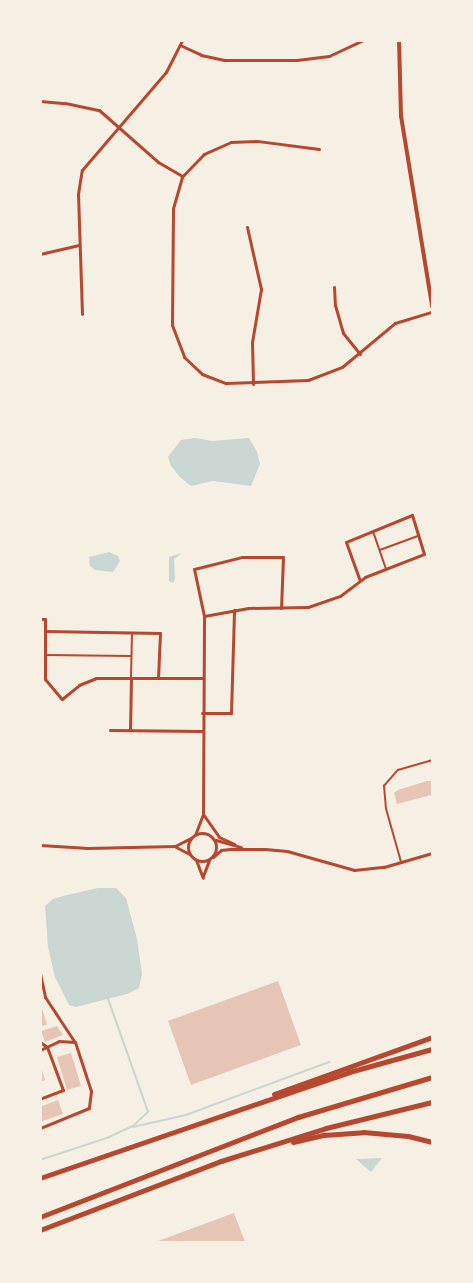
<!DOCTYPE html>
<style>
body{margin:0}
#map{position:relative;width:473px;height:1283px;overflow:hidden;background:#f6efe4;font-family:Quicksand,sans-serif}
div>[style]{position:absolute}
.water>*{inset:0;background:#c9d6d2}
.stream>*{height:1.5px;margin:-0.75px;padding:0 0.75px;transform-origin:0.75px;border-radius:0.75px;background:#c9d6d2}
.building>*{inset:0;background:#e6c5b7}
.service>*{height:1.5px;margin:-0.75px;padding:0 0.75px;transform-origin:0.75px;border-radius:0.75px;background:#b5482f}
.minor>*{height:3px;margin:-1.5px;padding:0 1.5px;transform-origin:1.5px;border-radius:1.5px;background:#b5482f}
.minor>.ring{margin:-1.5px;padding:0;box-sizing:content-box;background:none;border:3px solid #b5482f;border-radius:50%}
.tertiary>*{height:4px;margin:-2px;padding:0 2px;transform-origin:2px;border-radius:2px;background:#b5482f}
.motorway>*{height:5px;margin:-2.5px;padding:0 2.5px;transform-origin:2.5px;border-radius:2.5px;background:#b5482f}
span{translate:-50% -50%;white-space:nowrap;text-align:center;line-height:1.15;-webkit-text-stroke:6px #f6efe4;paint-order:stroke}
.frame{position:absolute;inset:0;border:42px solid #f6efe4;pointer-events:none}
</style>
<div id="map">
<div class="water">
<i style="clip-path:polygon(195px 438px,212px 441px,249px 438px,257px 452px,260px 464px,251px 486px,213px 481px,191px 486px,180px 477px,171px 466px,168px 457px,181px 440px)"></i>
<i style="clip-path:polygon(109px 552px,118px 556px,120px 561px,113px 572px,95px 570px,90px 566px,89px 557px)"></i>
<i style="clip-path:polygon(182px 553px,174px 559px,175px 579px,173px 583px,169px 581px,169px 557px)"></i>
<i style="clip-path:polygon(98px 888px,116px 888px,126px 898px,137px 939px,142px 974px,139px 988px,127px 994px,76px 1007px,69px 1005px,55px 977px,48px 947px,45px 906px,53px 899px,63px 896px)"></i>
<i style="clip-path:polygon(382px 1158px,371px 1172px,356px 1159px)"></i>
</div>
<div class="stream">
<i style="left:133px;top:1127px;width:54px;rotate:-12.8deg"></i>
<i style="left:186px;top:1115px;width:153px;rotate:-20.3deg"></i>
<i style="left:40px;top:1160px;width:71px;rotate:-18.2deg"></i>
<i style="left:107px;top:1138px;width:29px;rotate:-25deg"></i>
<i style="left:133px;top:1126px;width:21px;rotate:-43deg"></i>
<i style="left:148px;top:1112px;width:120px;rotate:-109.5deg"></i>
</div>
<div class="building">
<i style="clip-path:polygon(427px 781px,432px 781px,431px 795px,397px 804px,394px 793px,398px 790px)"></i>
<i style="clip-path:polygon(278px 981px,301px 1045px,191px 1085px,168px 1021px)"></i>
<i style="clip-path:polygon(40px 1001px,47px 1025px,40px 1026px)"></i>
<i style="clip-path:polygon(57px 1026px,63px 1035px,45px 1042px,41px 1031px)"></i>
<i style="clip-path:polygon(71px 1053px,81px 1086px,67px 1090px,57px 1057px)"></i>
<i style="clip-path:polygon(41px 1067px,45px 1080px,40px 1082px,40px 1068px)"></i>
<i style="clip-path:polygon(58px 1100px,63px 1114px,40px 1122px,40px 1107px)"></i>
<i style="clip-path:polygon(234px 1213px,245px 1242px,158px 1242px,158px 1241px)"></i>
</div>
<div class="service">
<i style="left:374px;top:533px;width:37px;rotate:71deg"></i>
<i style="left:380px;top:550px;width:40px;rotate:-20.2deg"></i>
<i style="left:45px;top:655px;width:86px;rotate:0.7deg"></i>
<i style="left:131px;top:677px;width:43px;rotate:-88.7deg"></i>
<i style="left:401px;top:862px;width:55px;rotate:-105.8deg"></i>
<i style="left:386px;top:809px;width:23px;rotate:-95deg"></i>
<i style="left:384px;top:786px;width:21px;rotate:-49deg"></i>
<i style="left:398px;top:770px;width:35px;rotate:-16deg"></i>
</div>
<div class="minor">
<i style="left:180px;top:45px;width:23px;rotate:25deg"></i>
<i style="left:201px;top:55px;width:25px;rotate:12deg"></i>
<i style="left:225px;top:60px;width:72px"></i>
<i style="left:297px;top:60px;width:32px;rotate:-7deg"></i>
<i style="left:329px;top:56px;width:38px;rotate:-25deg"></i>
<i style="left:40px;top:101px;width:25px;rotate:5deg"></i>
<i style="left:65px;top:103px;width:35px;rotate:12deg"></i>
<i style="left:99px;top:110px;width:79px;rotate:41.4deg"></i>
<i style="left:158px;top:162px;width:28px;rotate:30deg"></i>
<i style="left:319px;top:149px;width:63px;rotate:-172.6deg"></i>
<i style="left:257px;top:141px;width:26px;rotate:178deg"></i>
<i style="left:231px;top:142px;width:30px;rotate:156deg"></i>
<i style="left:204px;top:154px;width:32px;rotate:134deg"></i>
<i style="left:182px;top:177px;width:33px;rotate:106deg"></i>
<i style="left:173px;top:209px;width:116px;rotate:90.5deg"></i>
<i style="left:172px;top:325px;width:34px;rotate:69deg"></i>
<i style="left:184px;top:357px;width:25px;rotate:43deg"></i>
<i style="left:202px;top:374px;width:26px;rotate:21deg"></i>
<i style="left:226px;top:383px;width:82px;rotate:-2.1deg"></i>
<i style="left:308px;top:380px;width:36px;rotate:-21deg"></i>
<i style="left:342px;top:367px;width:69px;rotate:-39.7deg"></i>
<i style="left:395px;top:323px;width:39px;rotate:-17deg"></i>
<i style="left:247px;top:227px;width:64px;rotate:77.3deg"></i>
<i style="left:261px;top:289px;width:54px;rotate:99.6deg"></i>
<i style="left:252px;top:342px;width:42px;rotate:88.6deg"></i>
<i style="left:40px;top:254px;width:40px;rotate:-13deg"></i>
<i style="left:334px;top:287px;width:18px;rotate:87deg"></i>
<i style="left:335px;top:305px;width:29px;rotate:74deg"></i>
<i style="left:343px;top:333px;width:27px;rotate:51deg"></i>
<i style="left:82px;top:314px;width:120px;rotate:-91.9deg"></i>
<i style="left:78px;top:194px;width:24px;rotate:-81deg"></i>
<i style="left:82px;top:170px;width:129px;rotate:-49.4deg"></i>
<i style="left:166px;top:72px;width:36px;rotate:-63deg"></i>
<i style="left:204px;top:616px;width:45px;rotate:-10.3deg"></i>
<i style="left:248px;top:608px;width:60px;rotate:-1deg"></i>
<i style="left:308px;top:607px;width:34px;rotate:-19deg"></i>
<i style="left:340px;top:596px;width:31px;rotate:-37deg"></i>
<i style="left:365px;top:577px;width:63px;rotate:-21.3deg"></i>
<i style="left:424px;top:554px;width:41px;rotate:-107.1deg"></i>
<i style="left:412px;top:515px;width:71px;rotate:157.8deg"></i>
<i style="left:346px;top:542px;width:41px;rotate:70.3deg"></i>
<i style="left:40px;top:619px;width:5px"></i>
<i style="left:45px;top:619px;width:60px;rotate:90deg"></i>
<i style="left:45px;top:679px;width:26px;rotate:50deg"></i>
<i style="left:62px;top:699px;width:22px;rotate:-39deg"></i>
<i style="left:79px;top:685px;width:18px;rotate:-22deg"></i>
<i style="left:96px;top:678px;width:106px"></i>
<i style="left:45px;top:631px;width:115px;rotate:1deg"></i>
<i style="left:160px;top:633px;width:45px;rotate:92.5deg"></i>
<i style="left:202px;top:713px;width:29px"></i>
<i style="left:231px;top:713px;width:103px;rotate:-88.3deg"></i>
<i style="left:110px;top:730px;width:92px;rotate:0.6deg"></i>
<i style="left:130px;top:730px;width:52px;rotate:-88.9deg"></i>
<i style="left:203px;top:814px;width:28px;rotate:55deg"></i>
<i style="left:219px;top:837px;width:17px;rotate:25deg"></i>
<i class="ring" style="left:188px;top:833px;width:25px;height:25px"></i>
<i style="left:195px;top:835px;width:22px;rotate:-69deg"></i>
<i style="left:203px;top:814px;width:198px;rotate:-89.7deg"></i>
<i style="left:204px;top:616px;width:48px;rotate:-102deg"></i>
<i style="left:194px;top:569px;width:49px;rotate:-14deg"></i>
<i style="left:242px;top:557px;width:41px"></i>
<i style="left:283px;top:557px;width:51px;rotate:92.2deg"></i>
<i style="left:216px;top:840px;width:26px;rotate:16deg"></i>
<i style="left:40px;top:845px;width:48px;rotate:3.6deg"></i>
<i style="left:88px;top:848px;width:87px;rotate:-1.3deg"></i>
<i style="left:175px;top:846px;width:18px;rotate:-27deg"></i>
<i style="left:176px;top:847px;width:15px;rotate:28deg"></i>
<i style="left:213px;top:857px;width:11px;rotate:-41deg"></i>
<i style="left:221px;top:850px;width:9px;rotate:-6deg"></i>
<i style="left:230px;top:849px;width:35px"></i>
<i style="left:265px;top:849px;width:22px;rotate:5deg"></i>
<i style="left:287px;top:851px;width:70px;rotate:15.8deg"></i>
<i style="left:354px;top:870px;width:30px;rotate:-6deg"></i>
<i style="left:384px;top:867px;width:50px;rotate:-16.3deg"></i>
<i style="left:196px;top:860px;width:19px;rotate:69deg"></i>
<i style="left:203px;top:876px;width:17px;rotate:-69deg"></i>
<i style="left:40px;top:973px;width:25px;rotate:78deg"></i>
<i style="left:45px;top:997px;width:53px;rotate:56.6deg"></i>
<i style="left:40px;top:1042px;width:9px;rotate:36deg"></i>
<i style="left:47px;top:1047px;width:46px;rotate:69.6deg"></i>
<i style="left:63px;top:1090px;width:25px;rotate:159deg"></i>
<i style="left:40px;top:1050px;width:21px;rotate:-25deg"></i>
<i style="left:59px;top:1041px;width:16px;rotate:4deg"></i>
<i style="left:75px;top:1042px;width:52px;rotate:71.9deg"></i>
<i style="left:91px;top:1091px;width:17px;rotate:97deg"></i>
<i style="left:89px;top:1108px;width:53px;rotate:157.8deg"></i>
</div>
<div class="tertiary">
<i style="left:399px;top:40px;width:76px;rotate:88.5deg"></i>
<i style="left:401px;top:116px;width:193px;rotate:80.7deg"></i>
</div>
<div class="motorway">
<i style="left:274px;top:1094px;width:168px;rotate:-19.8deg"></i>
<i style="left:293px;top:1142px;width:32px;rotate:-13deg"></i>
<i style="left:324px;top:1135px;width:39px;rotate:-4deg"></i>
<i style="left:363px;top:1132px;width:45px;rotate:5.1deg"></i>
<i style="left:408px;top:1136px;width:25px;rotate:14deg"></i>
<i style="left:40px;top:1178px;width:327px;rotate:-18.9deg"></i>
<i style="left:349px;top:1072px;width:86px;rotate:-15.5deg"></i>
<i style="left:40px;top:1217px;width:277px;rotate:-21.2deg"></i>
<i style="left:298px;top:1117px;width:140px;rotate:-16.6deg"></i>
<i style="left:40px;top:1230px;width:194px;rotate:-20.9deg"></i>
<i style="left:221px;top:1161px;width:110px;rotate:-17.4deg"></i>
<i style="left:326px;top:1128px;width:109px;rotate:-13.8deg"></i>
</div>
<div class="frame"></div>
</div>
